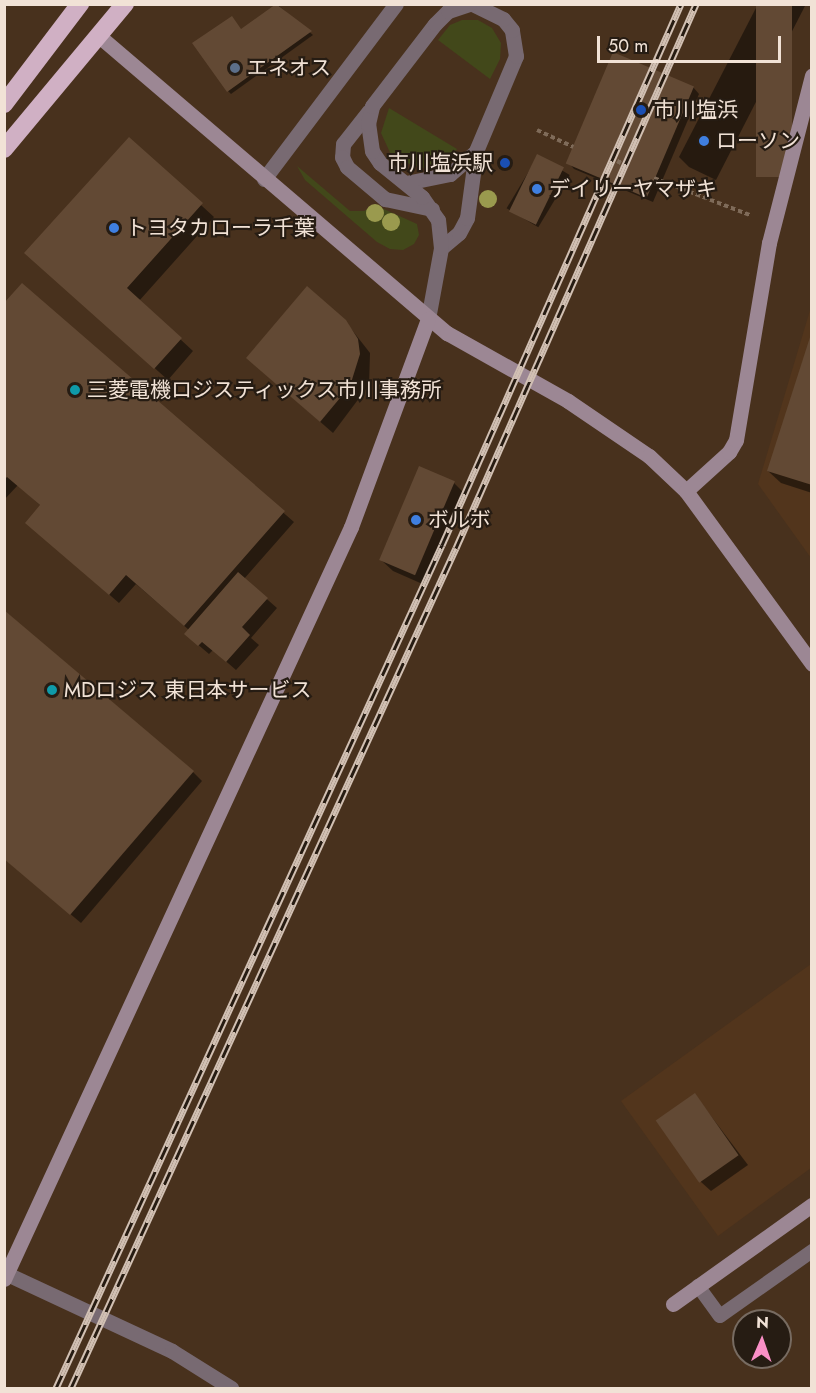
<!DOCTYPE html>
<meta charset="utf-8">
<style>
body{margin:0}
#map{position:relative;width:816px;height:1393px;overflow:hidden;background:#48311d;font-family:Jost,"Noto Sans JP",sans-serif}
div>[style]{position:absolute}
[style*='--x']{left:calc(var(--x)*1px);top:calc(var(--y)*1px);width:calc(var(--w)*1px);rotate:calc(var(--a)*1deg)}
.built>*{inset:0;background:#52351c}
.green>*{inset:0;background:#42481a}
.shadow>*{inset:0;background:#0007;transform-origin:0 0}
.building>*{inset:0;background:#624934;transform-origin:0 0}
.path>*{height:4px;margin-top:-2px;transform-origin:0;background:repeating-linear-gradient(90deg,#7f6b59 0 4.5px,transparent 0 7.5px)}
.lane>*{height:14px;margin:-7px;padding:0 7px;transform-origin:7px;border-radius:7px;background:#786a72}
.street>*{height:15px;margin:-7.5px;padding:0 7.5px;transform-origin:7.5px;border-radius:7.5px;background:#786a72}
.secondary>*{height:15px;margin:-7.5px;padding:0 7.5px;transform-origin:7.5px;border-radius:7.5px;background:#9c8794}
.highway>*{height:18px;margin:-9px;padding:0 9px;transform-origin:9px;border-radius:9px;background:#d0b0c4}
.rail>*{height:7px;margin-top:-3.5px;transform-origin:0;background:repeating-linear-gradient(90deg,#261c13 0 14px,#d1c0b3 0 28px);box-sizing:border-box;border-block:2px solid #d1c0b3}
.trees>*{width:18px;height:18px;margin:-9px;border-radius:50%;background:#9a9a4e}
.dots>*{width:16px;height:16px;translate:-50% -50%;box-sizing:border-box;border:3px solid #261c13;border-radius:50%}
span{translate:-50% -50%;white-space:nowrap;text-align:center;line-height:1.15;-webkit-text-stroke:4.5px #261c13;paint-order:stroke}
.poi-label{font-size:21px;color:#f1e2d6}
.left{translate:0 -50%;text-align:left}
.right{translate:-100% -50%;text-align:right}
.frame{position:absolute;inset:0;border:6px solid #f1e2d6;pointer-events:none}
.north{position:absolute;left:732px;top:1309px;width:60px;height:60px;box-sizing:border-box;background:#261c13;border:2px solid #776b61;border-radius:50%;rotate:2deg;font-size:16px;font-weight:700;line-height:24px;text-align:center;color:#f1e2d6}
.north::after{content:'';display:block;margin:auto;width:21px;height:27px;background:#fa8fc6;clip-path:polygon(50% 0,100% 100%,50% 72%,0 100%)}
.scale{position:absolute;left:597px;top:36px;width:184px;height:27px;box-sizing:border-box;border:3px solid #f1e2d6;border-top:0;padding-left:8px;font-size:18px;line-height:21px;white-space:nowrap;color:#f1e2d6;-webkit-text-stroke:4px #261c13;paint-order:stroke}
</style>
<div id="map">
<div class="built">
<div style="clip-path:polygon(811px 307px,811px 558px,758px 484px)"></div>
<div style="clip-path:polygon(811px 964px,811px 1168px,718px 1236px,621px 1101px)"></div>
</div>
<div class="green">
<div style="clip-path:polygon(462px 20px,478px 20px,492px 28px,501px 43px,500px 59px,490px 79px,438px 40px,450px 25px)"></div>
<div style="clip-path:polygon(389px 108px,457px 149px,449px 159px,424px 168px,393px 159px,381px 133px)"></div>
<div style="clip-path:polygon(297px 166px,350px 211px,364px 211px,375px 205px,417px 224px,419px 235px,414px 244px,403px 250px,390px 249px,377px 242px,305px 180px)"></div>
</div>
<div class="shadow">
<div style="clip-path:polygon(758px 4px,806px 4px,716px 180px,689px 167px,679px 157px)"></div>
<div style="clip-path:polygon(278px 5px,313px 35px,231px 94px,228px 91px,242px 31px)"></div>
<div style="clip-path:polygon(693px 87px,699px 94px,653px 202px,574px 169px,568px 162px)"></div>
<div style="clip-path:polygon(129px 139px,214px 217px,139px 301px,193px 351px,168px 380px,39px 265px)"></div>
<div style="left:538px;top:156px;width:37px;height:61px;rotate:31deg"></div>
<div style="clip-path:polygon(22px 285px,294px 522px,244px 579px,277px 608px,251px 638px,259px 645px,236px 670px,213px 650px,209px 654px,196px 643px,189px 630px,136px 584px,119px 603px,37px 532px,41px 506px,18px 485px,4px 500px,4px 305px)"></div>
<div style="clip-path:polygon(345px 321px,370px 353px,369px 385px,333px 433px,261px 370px)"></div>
<div style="clip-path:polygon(812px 334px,812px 493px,781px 483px,768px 471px)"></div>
<div style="clip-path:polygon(454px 483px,466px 495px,427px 586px,393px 571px,380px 559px)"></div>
<div style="clip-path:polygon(193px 772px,202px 781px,81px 923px,4px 858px)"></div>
<div style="clip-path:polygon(695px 1095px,748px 1165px,711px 1191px,701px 1182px)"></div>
</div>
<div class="building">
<div style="clip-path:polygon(276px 4px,312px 31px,227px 92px,192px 43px,232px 16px,241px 29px)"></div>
<div style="left:756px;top:4px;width:36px;height:173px"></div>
<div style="left:613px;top:52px;width:88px;height:121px;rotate:23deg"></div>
<div style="clip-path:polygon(129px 137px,203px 203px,127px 288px,182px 338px,154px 369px,24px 253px)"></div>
<div style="left:537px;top:154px;width:30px;height:64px;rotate:26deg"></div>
<div style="clip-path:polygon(22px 283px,285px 511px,184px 626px,126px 575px,109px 595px,25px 523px,40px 505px,7px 477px,4px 480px,4px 303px)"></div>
<div style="clip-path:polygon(307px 286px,346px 320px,358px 339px,360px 354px,350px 386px,320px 422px,246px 358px)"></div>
<div style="clip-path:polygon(812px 331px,812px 485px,767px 471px)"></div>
<div style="left:419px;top:466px;width:39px;height:102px;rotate:23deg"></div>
<div style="clip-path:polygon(238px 572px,268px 598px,242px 627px,250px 635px,226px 662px,202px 642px,198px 646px,184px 634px)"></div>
<div style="clip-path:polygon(4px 610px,194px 771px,70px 915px,4px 859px)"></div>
<div style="left:695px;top:1093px;width:76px;height:48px;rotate:55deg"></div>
</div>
<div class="path">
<div style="--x:537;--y:130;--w:40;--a:25"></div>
<div style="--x:618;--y:164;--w:7;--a:-63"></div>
<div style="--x:654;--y:178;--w:103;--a:21.1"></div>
</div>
<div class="lane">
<div style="--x:698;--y:1286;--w:37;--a:54"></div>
<div style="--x:720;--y:1316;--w:113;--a:-35.2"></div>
</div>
<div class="street">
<div style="--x:369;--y:111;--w:42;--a:128.2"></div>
<div style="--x:343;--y:144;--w:13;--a:94"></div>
<div style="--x:342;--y:157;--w:11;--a:63"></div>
<div style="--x:347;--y:167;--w:50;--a:40.1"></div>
<div style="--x:385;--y:199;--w:48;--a:12"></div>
<div style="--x:264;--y:179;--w:219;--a:-53"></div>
<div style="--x:406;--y:183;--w:45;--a:-11.6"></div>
<div style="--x:450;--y:174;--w:35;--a:-41"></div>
<div style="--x:441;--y:248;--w:23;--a:-40"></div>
<div style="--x:459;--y:233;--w:17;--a:-62"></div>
<div style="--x:467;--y:218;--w:68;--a:-82.3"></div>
<div style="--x:476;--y:151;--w:103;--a:-67.2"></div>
<div style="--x:516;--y:56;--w:26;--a:-99"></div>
<div style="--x:512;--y:30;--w:14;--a:-129"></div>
<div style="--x:503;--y:19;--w:34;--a:-154"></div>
<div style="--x:428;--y:319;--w:72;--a:-79.6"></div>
<div style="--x:441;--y:248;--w:28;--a:-96"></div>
<div style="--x:438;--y:220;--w:28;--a:-125"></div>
<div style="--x:422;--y:197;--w:54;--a:-141"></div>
<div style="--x:380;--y:163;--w:14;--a:-124"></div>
<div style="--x:372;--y:151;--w:27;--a:-98"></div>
<div style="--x:368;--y:124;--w:18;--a:-77"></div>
<div style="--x:372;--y:106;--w:103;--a:-52.5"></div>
<div style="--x:435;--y:24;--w:18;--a:-45"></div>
<div style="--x:448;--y:11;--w:22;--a:-18"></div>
<div style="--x:7;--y:1274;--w:182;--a:25"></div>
<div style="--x:172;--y:1351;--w:70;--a:32.1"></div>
</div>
<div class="secondary">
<div style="--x:99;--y:36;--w:458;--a:40.5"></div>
<div style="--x:447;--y:333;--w:139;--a:29.3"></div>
<div style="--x:568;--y:401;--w:98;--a:34.2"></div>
<div style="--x:649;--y:456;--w:51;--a:43.4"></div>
<div style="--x:686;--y:491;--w:214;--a:53.9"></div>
<div style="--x:686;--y:491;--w:58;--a:-42.2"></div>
<div style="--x:729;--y:452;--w:14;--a:-60"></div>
<div style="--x:736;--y:440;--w:200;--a:-80.5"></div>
<div style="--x:769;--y:243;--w:173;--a:-75.6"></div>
<div style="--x:4;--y:1279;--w:828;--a:-65.23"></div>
<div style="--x:351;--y:527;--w:222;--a:-69.7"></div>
<div style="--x:673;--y:1304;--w:171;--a:-35.5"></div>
</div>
<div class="highway">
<div style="--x:4;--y:104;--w:126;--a:-52.8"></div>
<div style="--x:4;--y:149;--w:189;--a:-50.2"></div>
</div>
<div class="rail">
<div style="--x:56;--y:1388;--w:927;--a:-65.4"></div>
<div style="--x:442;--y:545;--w:591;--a:-66.17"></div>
<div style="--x:71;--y:1388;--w:924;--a:-65.38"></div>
<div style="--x:456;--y:548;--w:595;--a:-66.19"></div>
</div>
<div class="trees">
<div style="left:488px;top:199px"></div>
<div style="left:375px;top:213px"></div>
<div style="left:391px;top:222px"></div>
</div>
<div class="dots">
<div style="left:235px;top:68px;background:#5c6f8a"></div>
<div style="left:641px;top:110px;background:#1a4fb4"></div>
<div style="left:704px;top:141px;background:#3f7fe0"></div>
<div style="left:505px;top:163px;background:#1a4fb4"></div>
<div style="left:537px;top:189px;background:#3f7fe0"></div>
<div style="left:114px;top:228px;background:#3f7fe0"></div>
<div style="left:75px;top:390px;background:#0f9aa8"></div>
<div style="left:416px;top:520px;background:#3f7fe0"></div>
<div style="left:52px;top:690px;background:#0f9aa8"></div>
</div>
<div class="poi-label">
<span class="left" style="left:247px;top:68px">エネオス</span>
<span class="left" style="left:654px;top:110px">市川塩浜</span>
<span class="left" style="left:716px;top:141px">ローソン</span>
<span class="right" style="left:493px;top:163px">市川塩浜駅</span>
<span class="left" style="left:549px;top:189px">デイリーヤマザキ</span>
<span class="left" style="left:126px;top:228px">トヨタカローラ千葉</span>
<span class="left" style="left:87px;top:390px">三菱電機ロジスティックス市川事務所</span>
<span class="left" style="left:428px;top:520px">ボルボ</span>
<span class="left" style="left:64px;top:690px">MDロジス 東日本サービス</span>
</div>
<div class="frame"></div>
<div class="north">N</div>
<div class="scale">50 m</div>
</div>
